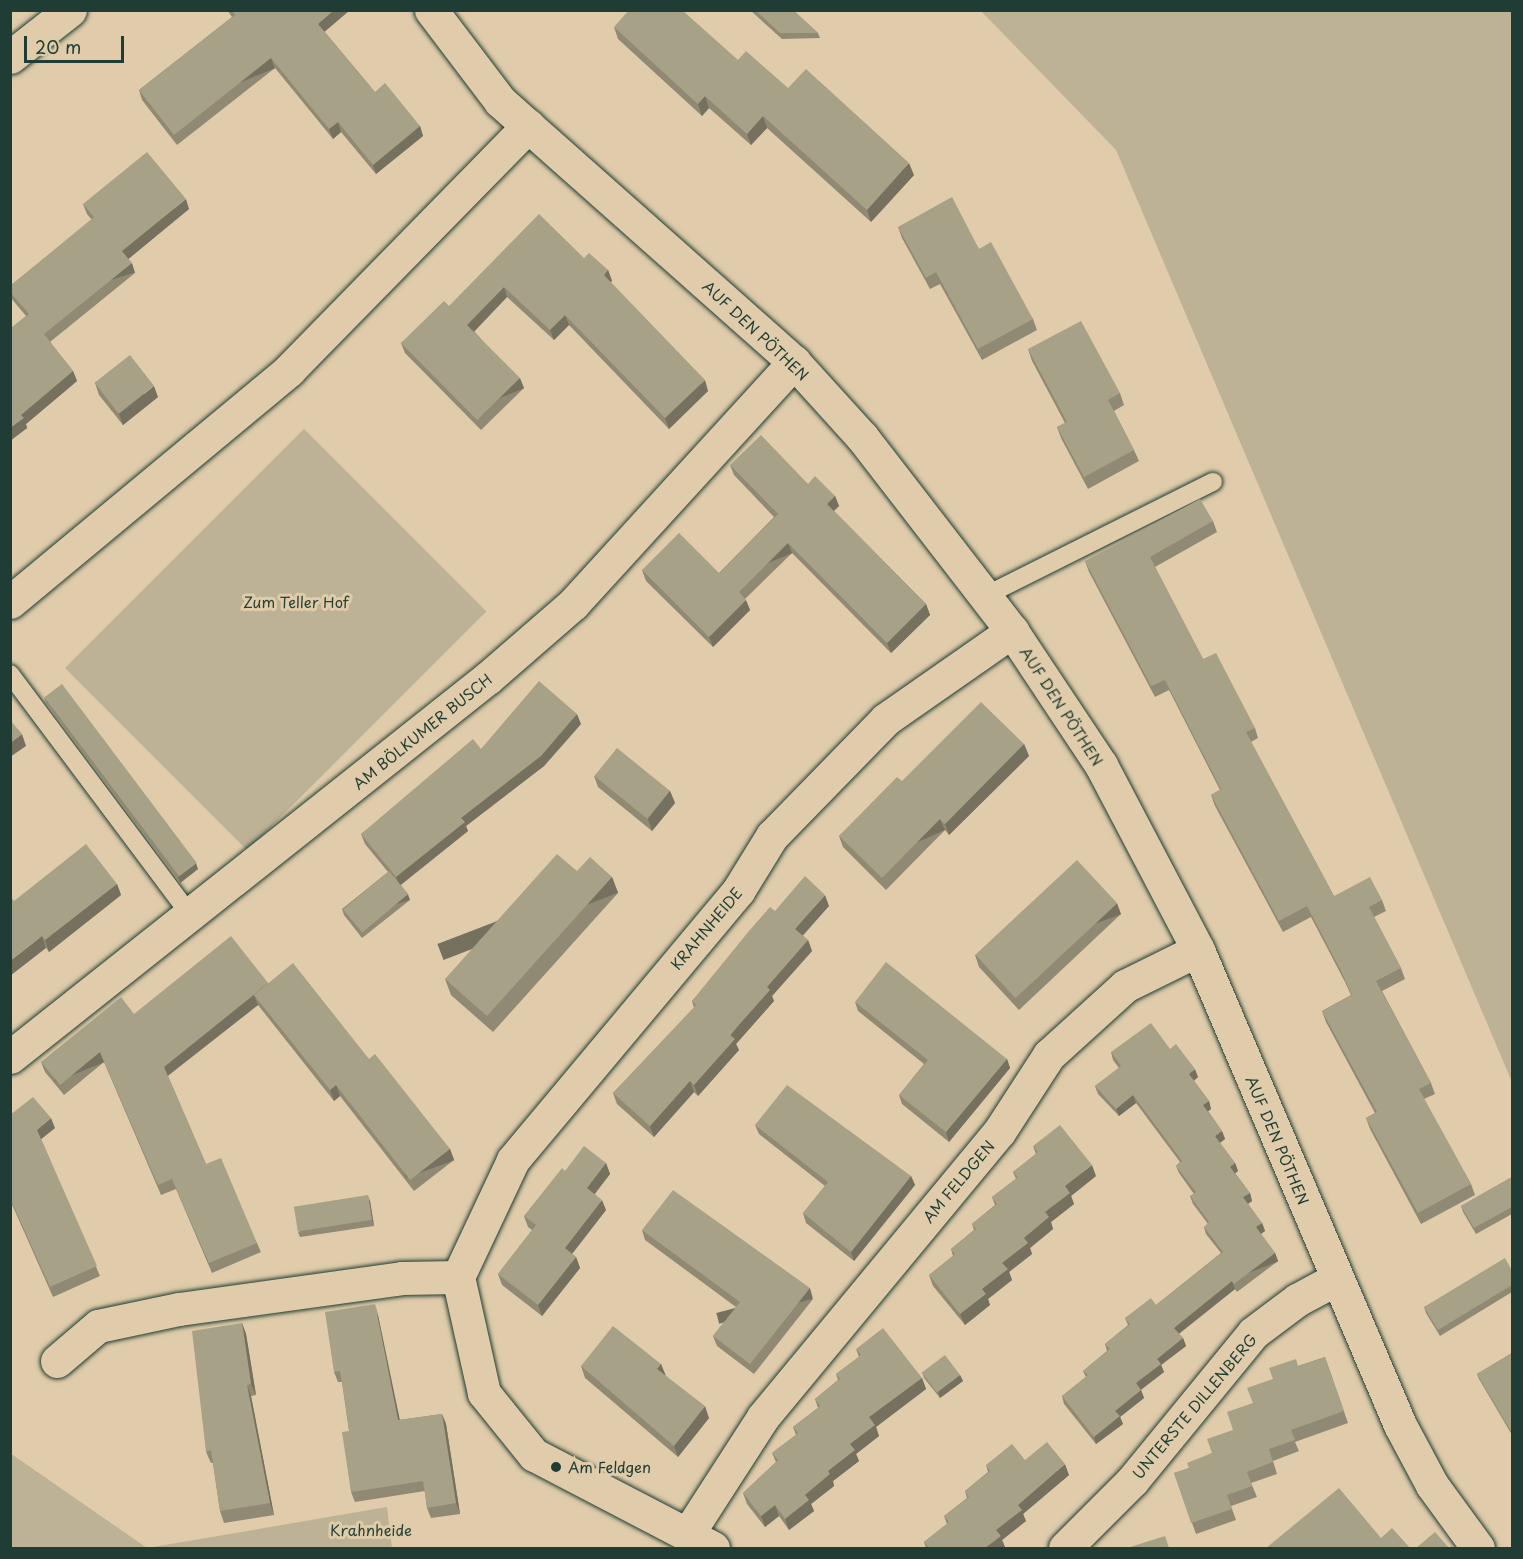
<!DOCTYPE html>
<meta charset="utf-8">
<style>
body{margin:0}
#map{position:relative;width:1523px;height:1559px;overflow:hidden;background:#e0ccaa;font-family:"Playpen Sans",sans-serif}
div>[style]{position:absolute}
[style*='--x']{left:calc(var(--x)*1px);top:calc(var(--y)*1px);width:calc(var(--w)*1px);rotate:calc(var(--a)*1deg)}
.green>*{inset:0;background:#bdb295;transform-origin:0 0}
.roads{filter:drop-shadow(0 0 2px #1f3d34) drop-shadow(0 0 2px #1f3d34)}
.service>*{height:18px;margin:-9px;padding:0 9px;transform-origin:9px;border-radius:9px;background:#e0ccaa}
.minor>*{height:33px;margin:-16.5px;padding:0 16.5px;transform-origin:16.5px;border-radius:16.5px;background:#e0ccaa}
.wall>*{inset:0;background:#908a74}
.shaded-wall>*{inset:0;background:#75715e;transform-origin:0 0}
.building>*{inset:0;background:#a7a187;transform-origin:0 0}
.dots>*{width:16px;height:16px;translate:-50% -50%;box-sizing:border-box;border:3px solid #e0ccaa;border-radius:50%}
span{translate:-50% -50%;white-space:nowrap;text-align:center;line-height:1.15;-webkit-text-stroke:6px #e0ccaa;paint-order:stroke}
.street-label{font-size:15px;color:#1f3d34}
.park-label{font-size:15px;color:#274339}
.poi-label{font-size:15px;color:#1f3d34}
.left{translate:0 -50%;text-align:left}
.frame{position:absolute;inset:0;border:12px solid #1f3d34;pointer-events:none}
.scale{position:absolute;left:24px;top:36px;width:100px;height:27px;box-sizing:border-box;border:3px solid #1f3d34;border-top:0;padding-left:8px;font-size:18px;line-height:21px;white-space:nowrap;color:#1f3d34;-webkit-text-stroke:4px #e0ccaa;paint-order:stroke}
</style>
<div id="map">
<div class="green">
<div style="clip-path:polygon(981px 11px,1512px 11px,1512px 1082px,1116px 150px)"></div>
<div style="left:304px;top:429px;width:258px;height:338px;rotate:45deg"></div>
<div style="clip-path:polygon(10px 1453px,147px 1548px,387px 1507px,392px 1548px,11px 1548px)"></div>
</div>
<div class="roads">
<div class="service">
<div style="--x:985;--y:596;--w:255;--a:-26.6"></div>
<div style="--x:10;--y:674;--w:301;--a:53.2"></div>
</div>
<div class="minor">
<div style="--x:431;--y:10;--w:114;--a:52.8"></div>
<div style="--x:500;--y:101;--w:393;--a:41.6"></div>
<div style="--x:794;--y:362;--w:101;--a:47.8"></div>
<div style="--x:862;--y:437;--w:245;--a:52.3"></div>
<div style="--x:1012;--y:631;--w:161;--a:56.4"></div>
<div style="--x:1101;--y:765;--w:209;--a:62.3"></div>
<div style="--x:1198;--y:950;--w:516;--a:66.96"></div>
<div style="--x:1400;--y:1425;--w:68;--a:61.9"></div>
<div style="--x:1432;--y:1485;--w:78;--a:53.9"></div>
<div style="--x:10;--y:57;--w:76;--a:-38.1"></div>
<div style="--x:10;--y:602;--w:363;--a:-39.7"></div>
<div style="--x:289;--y:370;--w:342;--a:-45.6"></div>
<div style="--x:10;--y:1057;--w:611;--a:-38.43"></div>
<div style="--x:489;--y:677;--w:111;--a:-41"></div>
<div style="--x:573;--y:604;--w:328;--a:-47.6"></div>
<div style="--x:57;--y:1361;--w:54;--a:-40.5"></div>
<div style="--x:98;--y:1326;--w:83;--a:-11.9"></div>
<div style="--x:179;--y:1309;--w:225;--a:-7.9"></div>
<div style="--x:402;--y:1278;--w:56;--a:-1"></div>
<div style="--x:687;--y:1535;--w:140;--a:-57.2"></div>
<div style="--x:763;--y:1417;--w:370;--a:-50.4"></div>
<div style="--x:999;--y:1132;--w:92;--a:-57"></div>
<div style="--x:1049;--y:1055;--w:103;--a:-42.2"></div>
<div style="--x:1125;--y:986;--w:81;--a:-26.3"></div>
<div style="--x:713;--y:1548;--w:202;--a:-152.5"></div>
<div style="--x:534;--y:1455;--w:80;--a:-128.9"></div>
<div style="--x:484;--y:1393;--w:119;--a:-102.6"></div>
<div style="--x:458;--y:1277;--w:129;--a:-64.8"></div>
<div style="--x:513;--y:1160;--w:351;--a:-50.1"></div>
<div style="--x:738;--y:891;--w:65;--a:-58.3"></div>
<div style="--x:772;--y:836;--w:163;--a:-45.7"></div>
<div style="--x:886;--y:719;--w:154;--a:-34.9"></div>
<div style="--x:1065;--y:1548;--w:95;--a:-45"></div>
<div style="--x:1132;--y:1481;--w:191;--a:-50.7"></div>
<div style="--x:1253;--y:1333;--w:55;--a:-36.9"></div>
<div style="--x:1297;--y:1300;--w:44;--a:-28.3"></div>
</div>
</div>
<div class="wall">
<div style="clip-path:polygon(227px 10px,349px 10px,324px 31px,375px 92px,420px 126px,423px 136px,376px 174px,341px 132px,333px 139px,275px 68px,177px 145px,142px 100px,139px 90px,232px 17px)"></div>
<div style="clip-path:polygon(750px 10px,793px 10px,818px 33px,820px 38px,782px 39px)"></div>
<div style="clip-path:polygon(614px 27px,738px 60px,788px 88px,914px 175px,871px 222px,767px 128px,751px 145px,709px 108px,702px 116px,618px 39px)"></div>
<div style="clip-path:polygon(83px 204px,189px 209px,128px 259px,135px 273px,50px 342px,73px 371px,77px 381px,26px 424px,27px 428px,10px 441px,10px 329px,26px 316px,11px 298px,10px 286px,92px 220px,87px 214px)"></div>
<div style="clip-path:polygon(898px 227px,979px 249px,1033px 319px,1037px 330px,982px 360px,940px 284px,930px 289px,902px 238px)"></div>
<div style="clip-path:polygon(584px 258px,608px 270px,612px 281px,610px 282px,708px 391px,669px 429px,569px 325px,554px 340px,507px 297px,474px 331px,524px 388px,481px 430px,405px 353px,401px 343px,449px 306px)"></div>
<div style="clip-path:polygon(1028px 349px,1120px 393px,1124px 405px,1114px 411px,1134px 450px,1139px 461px,1088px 489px,1061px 438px,1057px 427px,1065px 423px,1032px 361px)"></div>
<div style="clip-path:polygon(95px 383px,158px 397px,123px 425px,99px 395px)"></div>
<div style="clip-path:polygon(730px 465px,808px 484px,835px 496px,839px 506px,834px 511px,926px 604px,930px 615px,891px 653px,792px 553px,745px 599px,750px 610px,713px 647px,646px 581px,642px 570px,719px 573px,774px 517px,734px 475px)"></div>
<div style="clip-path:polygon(1213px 521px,1217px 532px,1155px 567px,1203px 659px,1255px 728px,1258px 738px,1251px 742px,1334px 896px,1382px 900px,1386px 911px,1374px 917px,1401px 968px,1405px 979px,1382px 991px,1431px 1083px,1435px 1094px,1424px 1099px,1471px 1184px,1475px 1195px,1421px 1224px,1370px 1129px,1366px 1118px,1375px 1113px,1326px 1022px,1322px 1011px,1351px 995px,1345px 982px,1311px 917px,1283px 932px,1215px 806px,1211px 795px,1220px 790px,1169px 690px,1155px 697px,1089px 572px,1085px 561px)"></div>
<div style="clip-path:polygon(44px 697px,198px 869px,180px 883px,46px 703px)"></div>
<div style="clip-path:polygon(581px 724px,544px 766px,466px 826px,468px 831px,401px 885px,410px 900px,362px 938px,344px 915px,342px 909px,388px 872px,365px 844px,361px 834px,481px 749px)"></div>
<div style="clip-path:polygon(1024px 744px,1029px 756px,949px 835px,945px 830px,886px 890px,843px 847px,839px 836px,902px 781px)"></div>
<div style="clip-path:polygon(594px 776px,670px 791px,675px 803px,652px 831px,598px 787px)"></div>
<div style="clip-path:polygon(577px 871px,612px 877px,618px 893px,493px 1032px,451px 995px,445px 979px)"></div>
<div style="clip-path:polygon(117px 884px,121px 895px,49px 952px,14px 901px)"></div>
<div style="clip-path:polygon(829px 906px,802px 935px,808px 940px,812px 951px,772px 996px,774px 1001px,736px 1044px,739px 1050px,698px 1096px,694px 1092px,654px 1137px,617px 1104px,613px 1093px,694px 1008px,692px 1001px,775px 911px)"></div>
<div style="clip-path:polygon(1121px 914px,1019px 1010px,979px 967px,975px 955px)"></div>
<div style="clip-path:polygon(268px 983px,369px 1059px,450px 1149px,454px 1160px,414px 1191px,340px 1096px,334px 1101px,258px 1005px,168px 1076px,206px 1164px,257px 1243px,261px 1252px,212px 1273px,176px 1189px,161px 1195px,104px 1062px,64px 1095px,45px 1072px,41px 1062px,134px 1014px)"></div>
<div style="clip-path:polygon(855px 1002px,1007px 1059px,1010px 1068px,949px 1142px,902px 1104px,899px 1095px,924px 1064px,858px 1011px)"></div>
<div style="clip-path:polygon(1170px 1049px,1198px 1077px,1194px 1081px,1209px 1101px,1211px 1109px,1208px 1111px,1222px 1131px,1225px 1139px,1220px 1143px,1235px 1163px,1238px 1171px,1235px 1173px,1250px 1193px,1252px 1201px,1248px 1204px,1262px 1223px,1265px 1231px,1261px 1234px,1275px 1253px,1278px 1261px,1237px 1292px,1235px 1289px,1179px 1334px,1183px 1338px,1186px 1346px,1161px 1365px,1164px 1372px,1141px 1390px,1144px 1398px,1120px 1417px,1123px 1424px,1096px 1444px,1064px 1404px,1062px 1396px,1086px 1377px,1083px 1371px,1107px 1351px,1105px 1344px,1128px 1325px,1125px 1318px,1156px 1305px,1221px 1253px,1206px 1234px,1204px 1227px,1208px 1224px,1193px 1204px,1190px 1196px,1194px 1194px,1179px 1173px,1176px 1166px,1180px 1162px,1136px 1103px,1119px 1116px,1098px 1094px,1095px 1086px,1119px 1068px,1113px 1060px,1111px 1052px)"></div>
<div style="clip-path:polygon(10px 1115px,55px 1128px,41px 1139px,100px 1276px,53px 1297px,10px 1200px)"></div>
<div style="clip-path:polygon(755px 1125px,911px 1176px,915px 1185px,854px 1261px,806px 1223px,803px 1213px,825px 1186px,759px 1134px)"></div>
<div style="clip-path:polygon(1033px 1146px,1096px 1176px,1071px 1196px,1074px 1204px,1051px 1222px,1053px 1229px,1030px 1248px,1032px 1254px,1009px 1272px,1012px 1280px,988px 1299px,990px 1305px,965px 1325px,933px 1286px,929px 1275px,953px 1256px,951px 1249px,974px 1230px,972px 1224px,995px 1205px,992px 1197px,1016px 1179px,1013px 1172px,1036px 1154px)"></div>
<div style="clip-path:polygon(606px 1163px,610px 1174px,595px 1194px,606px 1210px,572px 1254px,576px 1257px,580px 1268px,542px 1316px,502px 1285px,498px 1274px,532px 1230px,528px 1227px,524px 1216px,565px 1171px)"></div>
<div style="clip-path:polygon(1512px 1177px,1512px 1214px,1476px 1234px,1463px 1212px,1461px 1206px)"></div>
<div style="clip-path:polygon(370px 1201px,374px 1226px,300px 1237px,298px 1232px)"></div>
<div style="clip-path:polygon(642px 1230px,813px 1299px,754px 1374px,717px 1346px,713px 1336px,736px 1307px,645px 1240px)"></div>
<div style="clip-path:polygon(1512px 1271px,1512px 1292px,1440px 1336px,1426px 1313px,1424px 1307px)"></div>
<div style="clip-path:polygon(378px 1315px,399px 1420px,442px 1414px,446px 1424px,460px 1514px,431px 1518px,427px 1508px,425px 1491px,355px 1502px,351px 1492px,349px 1431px,342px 1382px,338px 1382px,334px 1372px)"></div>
<div style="clip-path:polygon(242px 1323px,246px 1334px,256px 1395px,251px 1396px,274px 1515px,224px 1523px,220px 1511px,213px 1463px,211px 1463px,206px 1452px)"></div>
<div style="clip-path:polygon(856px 1349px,922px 1378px,926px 1389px,876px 1427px,879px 1436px,856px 1454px,859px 1461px,833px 1481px,834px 1486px,811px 1504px,814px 1511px,789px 1530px,779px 1516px,765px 1527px,747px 1504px,743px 1493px,776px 1462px,772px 1453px,796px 1435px,793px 1427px,818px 1408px,815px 1399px,838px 1380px,836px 1374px,859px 1357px)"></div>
<div style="clip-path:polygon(1512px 1353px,1512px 1435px,1479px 1379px,1477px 1374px)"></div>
<div style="clip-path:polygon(1325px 1357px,1348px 1423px,1295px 1442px,1299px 1451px,1273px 1461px,1277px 1474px,1251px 1483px,1257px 1497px,1231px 1506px,1236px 1520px,1196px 1534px,1174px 1473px,1189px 1468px,1212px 1453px,1233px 1430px,1253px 1403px,1273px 1379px,1298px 1366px)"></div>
<div style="clip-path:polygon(661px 1364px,665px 1375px,709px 1418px,678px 1457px,585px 1378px,581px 1366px)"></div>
<div style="clip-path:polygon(922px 1372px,960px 1375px,963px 1381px,940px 1398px,924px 1378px)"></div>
<div style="clip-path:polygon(1025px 1460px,1069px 1475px,1023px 1514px,1026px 1521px,1002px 1540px,1005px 1547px,926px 1548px,924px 1542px,947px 1524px,944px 1516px,967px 1498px,965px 1491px,988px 1472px,986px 1465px)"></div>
</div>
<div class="shaded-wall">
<div style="clip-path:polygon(334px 10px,349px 11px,322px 34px,318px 24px)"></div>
<div style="left:271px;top:58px;width:11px;height:124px;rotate:68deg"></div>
<div style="clip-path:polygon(705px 96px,709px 108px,702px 116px,698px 104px)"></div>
<div style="clip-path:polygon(763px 116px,767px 128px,751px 145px,747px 134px)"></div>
<div style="clip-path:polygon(338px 122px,341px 132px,333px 139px,329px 129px)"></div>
<div style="clip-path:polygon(420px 126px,423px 136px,376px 174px,373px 165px)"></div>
<div style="clip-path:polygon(909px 163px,914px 175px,871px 222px,867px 210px)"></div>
<div style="clip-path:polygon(186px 199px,189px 209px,126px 261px,122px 251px)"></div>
<div style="left:132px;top:263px;width:10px;height:113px;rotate:73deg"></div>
<div style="clip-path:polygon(608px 270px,612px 281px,607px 285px,604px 275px)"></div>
<div style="clip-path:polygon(504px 287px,507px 297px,471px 335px,467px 325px)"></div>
<div style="clip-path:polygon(565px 315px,569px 325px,554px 340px,550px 330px)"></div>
<div style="clip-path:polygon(73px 371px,77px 381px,26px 424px,27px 428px,10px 441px,10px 428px,21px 415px)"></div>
<div style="left:520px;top:378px;width:11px;height:60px;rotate:68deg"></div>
<div style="clip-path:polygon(705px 380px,708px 391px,669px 429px,665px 418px)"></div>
<div style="clip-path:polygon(154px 386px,158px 397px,123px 425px,119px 414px)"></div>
<div style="clip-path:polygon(835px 496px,839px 506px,830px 514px,827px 504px)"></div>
<div style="left:788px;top:543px;width:11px;height:69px;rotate:68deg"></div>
<div style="clip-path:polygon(746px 600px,750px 610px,713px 647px,709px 637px)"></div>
<div style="clip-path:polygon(926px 604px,930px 615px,891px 653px,887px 643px)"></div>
<div style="clip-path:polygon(577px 714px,581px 724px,544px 766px,466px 826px,468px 831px,399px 886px,396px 877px)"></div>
<div style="clip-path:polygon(22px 734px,26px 746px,10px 757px,10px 743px)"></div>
<div style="clip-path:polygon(1024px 744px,1029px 756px,949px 835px,945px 824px)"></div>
<div style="clip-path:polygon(670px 791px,675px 803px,652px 831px,648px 819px)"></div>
<div style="left:940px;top:819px;width:12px;height:83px;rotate:66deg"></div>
<div style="clip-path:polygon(196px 863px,198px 869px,180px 883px,178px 877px)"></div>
<div style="left:612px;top:877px;width:17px;height:187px;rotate:69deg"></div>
<div style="clip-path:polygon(117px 884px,121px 895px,49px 952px,45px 940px)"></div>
<div style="left:408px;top:894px;width:6px;height:61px;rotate:72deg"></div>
<div style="clip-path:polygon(825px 895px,829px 906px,799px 940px,795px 929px)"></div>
<div style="left:1117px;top:903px;width:12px;height:139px;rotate:70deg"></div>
<div style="clip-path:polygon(42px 936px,46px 948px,10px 976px,10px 961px)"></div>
<div style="clip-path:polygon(808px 940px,812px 951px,772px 996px,774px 1001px,736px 1044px,739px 1050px,698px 1096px,694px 1085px,767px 987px)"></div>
<div style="clip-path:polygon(254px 995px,258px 1005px,167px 1076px,164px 1067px)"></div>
<div style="left:100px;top:1052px;width:11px;height:52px;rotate:68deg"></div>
<div style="clip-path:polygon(1007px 1059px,1010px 1068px,949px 1142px,946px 1132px)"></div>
<div style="clip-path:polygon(1195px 1069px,1198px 1077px,1192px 1082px,1189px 1074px)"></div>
<div style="clip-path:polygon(690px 1081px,694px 1092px,654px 1137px,650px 1126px)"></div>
<div style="clip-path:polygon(336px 1085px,340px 1096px,334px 1101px,330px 1090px)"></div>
<div style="clip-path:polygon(1133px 1095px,1136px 1103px,1119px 1116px,1116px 1109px)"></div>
<div style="clip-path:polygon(1209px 1101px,1211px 1109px,1206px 1113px,1203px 1105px)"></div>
<div style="clip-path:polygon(51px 1118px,55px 1128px,40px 1140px,37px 1130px)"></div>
<div style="clip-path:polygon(1222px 1131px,1225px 1139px,1218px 1144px,1215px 1136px)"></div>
<div style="left:450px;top:1149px;width:12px;height:51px;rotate:70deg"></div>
<div style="clip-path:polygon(606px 1163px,610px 1174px,591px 1198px,587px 1188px)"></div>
<div style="clip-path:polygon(1235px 1163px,1238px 1171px,1233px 1175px,1230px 1167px)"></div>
<div style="clip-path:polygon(1092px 1165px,1096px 1176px,1071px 1196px,1074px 1204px,1051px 1222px,1053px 1229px,1030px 1248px,1032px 1254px,1009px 1272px,1012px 1280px,988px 1299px,990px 1305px,965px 1325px,960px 1314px,982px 1289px,1065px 1186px)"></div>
<div style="clip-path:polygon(911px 1176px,915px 1185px,854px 1261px,851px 1252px)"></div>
<div style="clip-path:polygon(1250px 1193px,1252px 1201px,1246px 1205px,1243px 1197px)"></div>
<div style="clip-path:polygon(368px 1195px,370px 1201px,374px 1226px,372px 1220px)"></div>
<div style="clip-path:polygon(602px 1200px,606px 1210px,568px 1259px,565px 1248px)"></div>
<div style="clip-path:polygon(1262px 1223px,1265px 1231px,1259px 1235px,1256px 1227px)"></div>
<div style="left:1275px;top:1253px;width:9px;height:51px;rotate:69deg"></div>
<div style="clip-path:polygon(576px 1257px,580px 1268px,542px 1316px,538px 1305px)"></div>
<div style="clip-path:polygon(1232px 1281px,1235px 1289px,1177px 1335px,1174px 1328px)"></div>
<div style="left:810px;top:1288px;width:11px;height:97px;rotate:75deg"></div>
<div style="clip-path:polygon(375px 1304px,378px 1315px,402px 1430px,398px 1420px)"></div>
<div style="clip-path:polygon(242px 1323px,246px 1334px,256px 1395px,251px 1384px)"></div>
<div style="clip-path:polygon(1183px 1338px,1186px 1346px,1161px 1365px,1164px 1372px,1139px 1391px,1136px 1383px,1157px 1359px)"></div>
<div style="clip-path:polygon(661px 1364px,666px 1376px,657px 1369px)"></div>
<div style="clip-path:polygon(960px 1375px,963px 1381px,940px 1398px,938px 1392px)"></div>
<div style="clip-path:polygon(922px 1378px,926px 1389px,876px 1427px,879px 1436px,856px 1454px,859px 1461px,833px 1481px,834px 1486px,811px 1504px,814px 1511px,789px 1530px,785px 1519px,805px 1495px,828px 1471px,850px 1444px,869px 1417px)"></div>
<div style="clip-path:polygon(247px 1385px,251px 1396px,274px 1515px,270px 1503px)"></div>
<div style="clip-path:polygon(1141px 1390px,1144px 1398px,1120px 1417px,1123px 1424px,1096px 1444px,1094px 1437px,1115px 1411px)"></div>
<div style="clip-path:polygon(705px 1406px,709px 1418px,678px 1457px,674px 1446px)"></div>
<div style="clip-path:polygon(442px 1414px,446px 1424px,460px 1514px,456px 1503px)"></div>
<div style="clip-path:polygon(1065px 1464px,1069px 1475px,1023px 1514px,1026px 1521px,1002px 1540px,1005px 1547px,1003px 1548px,985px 1548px,996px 1530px,1018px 1505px)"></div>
<div style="clip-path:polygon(775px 1505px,779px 1516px,765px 1527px,761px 1516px)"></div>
</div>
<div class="building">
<div style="clip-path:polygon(232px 10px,334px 10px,318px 24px,375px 92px,385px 83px,420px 126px,373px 165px,338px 122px,329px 129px,271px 58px,174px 135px,139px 90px,235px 15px)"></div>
<div style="clip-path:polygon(629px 10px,682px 10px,738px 60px,746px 51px,788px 88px,806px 69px,909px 163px,867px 210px,763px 116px,747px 134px,705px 96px,698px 104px,614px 27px)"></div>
<div style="clip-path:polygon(755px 10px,793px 10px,818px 33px,780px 33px)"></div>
<div style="clip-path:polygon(147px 152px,186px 199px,122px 251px,132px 263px,44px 334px,73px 371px,21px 415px,24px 418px,10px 428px,10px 329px,29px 314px,10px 292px,10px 286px,94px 217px,83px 204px)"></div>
<div style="clip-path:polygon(952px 197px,979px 249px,991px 242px,1033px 319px,978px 349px,936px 272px,926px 278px,898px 227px)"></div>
<div style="clip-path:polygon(539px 214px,584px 258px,589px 253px,608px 270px,604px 275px,705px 380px,665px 418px,565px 315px,550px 330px,504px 287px,467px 325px,520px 378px,477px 420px,401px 343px,444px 301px,449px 306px)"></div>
<div style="clip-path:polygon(1081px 321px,1120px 393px,1108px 400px,1134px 450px,1084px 477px,1057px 427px,1067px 422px,1028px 349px)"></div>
<div style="left:130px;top:355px;width:39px;height:45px;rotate:52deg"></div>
<div style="clip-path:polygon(761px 435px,808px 484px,815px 476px,835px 496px,827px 504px,926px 604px,887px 643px,788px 543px,739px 592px,746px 600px,709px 637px,642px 570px,679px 533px,719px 573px,778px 514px,730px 465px)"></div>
<div style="clip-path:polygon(1200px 499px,1213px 521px,1150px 557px,1203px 659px,1216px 653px,1255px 728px,1246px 732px,1334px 896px,1370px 877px,1382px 900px,1369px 907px,1401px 968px,1376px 981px,1431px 1083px,1419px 1089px,1471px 1184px,1418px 1213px,1366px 1118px,1377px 1112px,1322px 1011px,1352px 995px,1341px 971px,1307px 906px,1279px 921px,1211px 795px,1221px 789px,1165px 680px,1151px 686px,1085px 561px)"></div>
<div style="clip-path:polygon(539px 681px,577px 714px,541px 756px,461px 818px,465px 822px,396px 877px,361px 834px,473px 739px,481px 749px)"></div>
<div style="left:62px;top:684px;width:224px;height:22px;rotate:53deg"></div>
<div style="clip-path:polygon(981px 702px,1024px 744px,945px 824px,940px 819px,882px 878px,839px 836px,897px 777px,902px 781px)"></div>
<div style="clip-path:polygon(10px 720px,22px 734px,10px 743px)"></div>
<div style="left:617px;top:748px;width:68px;height:36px;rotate:39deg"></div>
<div style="clip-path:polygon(86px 844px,117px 884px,45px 940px,42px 936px,10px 961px,10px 896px,14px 901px)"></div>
<div style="clip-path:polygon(557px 854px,577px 871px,590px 857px,612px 877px,487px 1016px,445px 979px)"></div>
<div style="left:1077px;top:860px;width:59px;height:139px;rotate:47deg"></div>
<div style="left:389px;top:871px;width:30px;height:60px;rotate:50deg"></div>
<div style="clip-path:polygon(805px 876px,825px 895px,795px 929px,808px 940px,767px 987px,770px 990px,730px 1035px,735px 1039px,694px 1085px,690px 1081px,650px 1126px,613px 1093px,696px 1005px,692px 1001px,749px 931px,770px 907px,775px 911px)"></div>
<div style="clip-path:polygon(231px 936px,268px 983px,164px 1067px,206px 1164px,221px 1158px,257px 1243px,209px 1263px,172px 1179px,158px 1185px,100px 1052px,60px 1085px,41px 1062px,121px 997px,134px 1014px)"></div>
<div style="clip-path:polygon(886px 962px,1007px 1059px,946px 1132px,899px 1095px,928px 1060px,855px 1002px)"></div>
<div style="clip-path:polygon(293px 963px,369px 1059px,375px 1054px,450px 1149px,410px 1180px,336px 1085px,330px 1090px,254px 995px)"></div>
<div style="clip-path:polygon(1151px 1023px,1170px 1049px,1176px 1044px,1195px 1069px,1189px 1074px,1209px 1101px,1203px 1105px,1222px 1131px,1215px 1136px,1235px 1163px,1230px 1167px,1250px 1193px,1243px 1197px,1262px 1223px,1256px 1227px,1275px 1253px,1234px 1284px,1232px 1281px,1174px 1328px,1183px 1338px,1157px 1359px,1161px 1364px,1136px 1383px,1141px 1390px,1115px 1411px,1120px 1416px,1094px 1437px,1062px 1396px,1088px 1375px,1083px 1371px,1110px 1349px,1105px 1344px,1130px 1324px,1125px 1318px,1151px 1298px,1156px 1305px,1223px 1252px,1204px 1227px,1209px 1222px,1190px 1196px,1196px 1192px,1176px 1166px,1182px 1161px,1133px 1095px,1116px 1109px,1095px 1086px,1121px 1066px,1111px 1052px)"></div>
<div style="clip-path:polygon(787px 1085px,911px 1176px,851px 1252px,803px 1213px,828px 1182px,755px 1125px)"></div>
<div style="clip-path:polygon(33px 1097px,51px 1118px,37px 1130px,97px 1266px,50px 1287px,10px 1198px,10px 1115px)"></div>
<div style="clip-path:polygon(1060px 1125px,1092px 1165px,1065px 1186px,1070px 1193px,1045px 1212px,1049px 1217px,1024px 1238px,1028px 1243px,1002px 1263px,1008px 1269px,982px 1289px,986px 1294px,960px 1314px,929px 1275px,955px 1254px,951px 1249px,976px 1229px,972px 1224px,997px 1204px,992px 1197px,1018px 1177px,1013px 1172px,1038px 1152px,1033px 1146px)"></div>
<div style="clip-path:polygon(584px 1146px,606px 1163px,587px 1188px,602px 1200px,565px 1248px,576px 1257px,538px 1305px,498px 1274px,536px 1225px,524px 1216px,562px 1168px,565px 1171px)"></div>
<div style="clip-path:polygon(1512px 1177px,1512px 1207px,1474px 1228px,1461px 1206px)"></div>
<div style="clip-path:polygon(673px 1190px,810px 1288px,750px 1364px,713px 1336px,740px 1302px,642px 1230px)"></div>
<div style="left:368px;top:1195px;width:25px;height:75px;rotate:81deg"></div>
<div style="clip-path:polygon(1505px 1258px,1512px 1271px,1512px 1285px,1438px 1330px,1424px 1307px)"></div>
<div style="clip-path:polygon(375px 1304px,398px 1420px,442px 1414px,456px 1503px,427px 1508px,423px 1481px,351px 1492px,342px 1432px,349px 1431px,345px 1401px,340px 1371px,334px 1372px,325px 1312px)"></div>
<div style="clip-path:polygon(242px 1323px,251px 1384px,247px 1385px,270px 1503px,220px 1511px,211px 1450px,206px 1452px,192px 1331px)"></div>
<div style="clip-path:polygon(613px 1326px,661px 1364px,657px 1369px,705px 1406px,674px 1446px,581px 1366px)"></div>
<div style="clip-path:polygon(883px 1328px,922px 1378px,869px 1417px,875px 1425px,850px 1444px,855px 1450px,828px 1471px,830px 1474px,805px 1495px,809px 1500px,785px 1519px,775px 1505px,761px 1516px,743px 1493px,778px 1460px,772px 1453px,798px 1433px,793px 1427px,820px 1406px,815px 1399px,840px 1379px,836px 1374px,861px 1355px,856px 1349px)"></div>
<div style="clip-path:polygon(1512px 1353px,1512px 1433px,1477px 1374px)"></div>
<div style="left:945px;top:1355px;width:25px;height:29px;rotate:53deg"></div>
<div style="clip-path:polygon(1325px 1357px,1344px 1411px,1291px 1430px,1295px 1440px,1269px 1449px,1273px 1462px,1247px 1472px,1252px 1486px,1227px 1495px,1232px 1509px,1191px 1523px,1174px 1473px,1189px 1468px,1187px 1463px,1212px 1453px,1207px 1439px,1233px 1430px,1227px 1412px,1253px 1403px,1247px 1388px,1273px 1379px,1269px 1368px,1296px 1359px,1298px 1366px)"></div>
<div style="clip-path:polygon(1047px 1442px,1065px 1464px,1018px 1505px,1022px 1510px,996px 1530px,1001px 1536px,985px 1548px,926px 1548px,928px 1547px,924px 1542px,949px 1522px,944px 1516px,969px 1497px,965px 1491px,990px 1471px,986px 1465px,1012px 1444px,1025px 1460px)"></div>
<div style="clip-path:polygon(1339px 1488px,1381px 1538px,1392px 1528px,1410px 1548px,1266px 1548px)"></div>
<div style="clip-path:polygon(1435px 1532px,1449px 1548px,1416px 1548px)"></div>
<div style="clip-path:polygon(1165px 1536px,1169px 1548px,1127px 1548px)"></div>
</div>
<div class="dots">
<div style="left:556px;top:1467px;background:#1f3d34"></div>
</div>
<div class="street-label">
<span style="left:756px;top:330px;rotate:43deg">AUF DEN PÖTHEN</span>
<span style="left:1062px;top:706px;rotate:57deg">AUF DEN PÖTHEN</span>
<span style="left:422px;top:731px;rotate:-39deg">AM BÖLKUMER BUSCH</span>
<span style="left:706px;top:928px;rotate:-50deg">KRAHNHEIDE</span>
<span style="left:1278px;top:1140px;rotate:67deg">AUF DEN PÖTHEN</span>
<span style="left:958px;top:1181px;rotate:-50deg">AM FELDGEN</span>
<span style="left:1194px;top:1406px;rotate:-50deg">UNTERSTE DILLENBERG</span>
</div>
<div class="park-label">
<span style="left:296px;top:602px">Zum Teller Hof</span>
<span style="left:371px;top:1530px">Krahnheide</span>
</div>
<div class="poi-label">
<span class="left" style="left:568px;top:1467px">Am Feldgen</span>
</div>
<div class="frame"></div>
<div class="scale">20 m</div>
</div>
